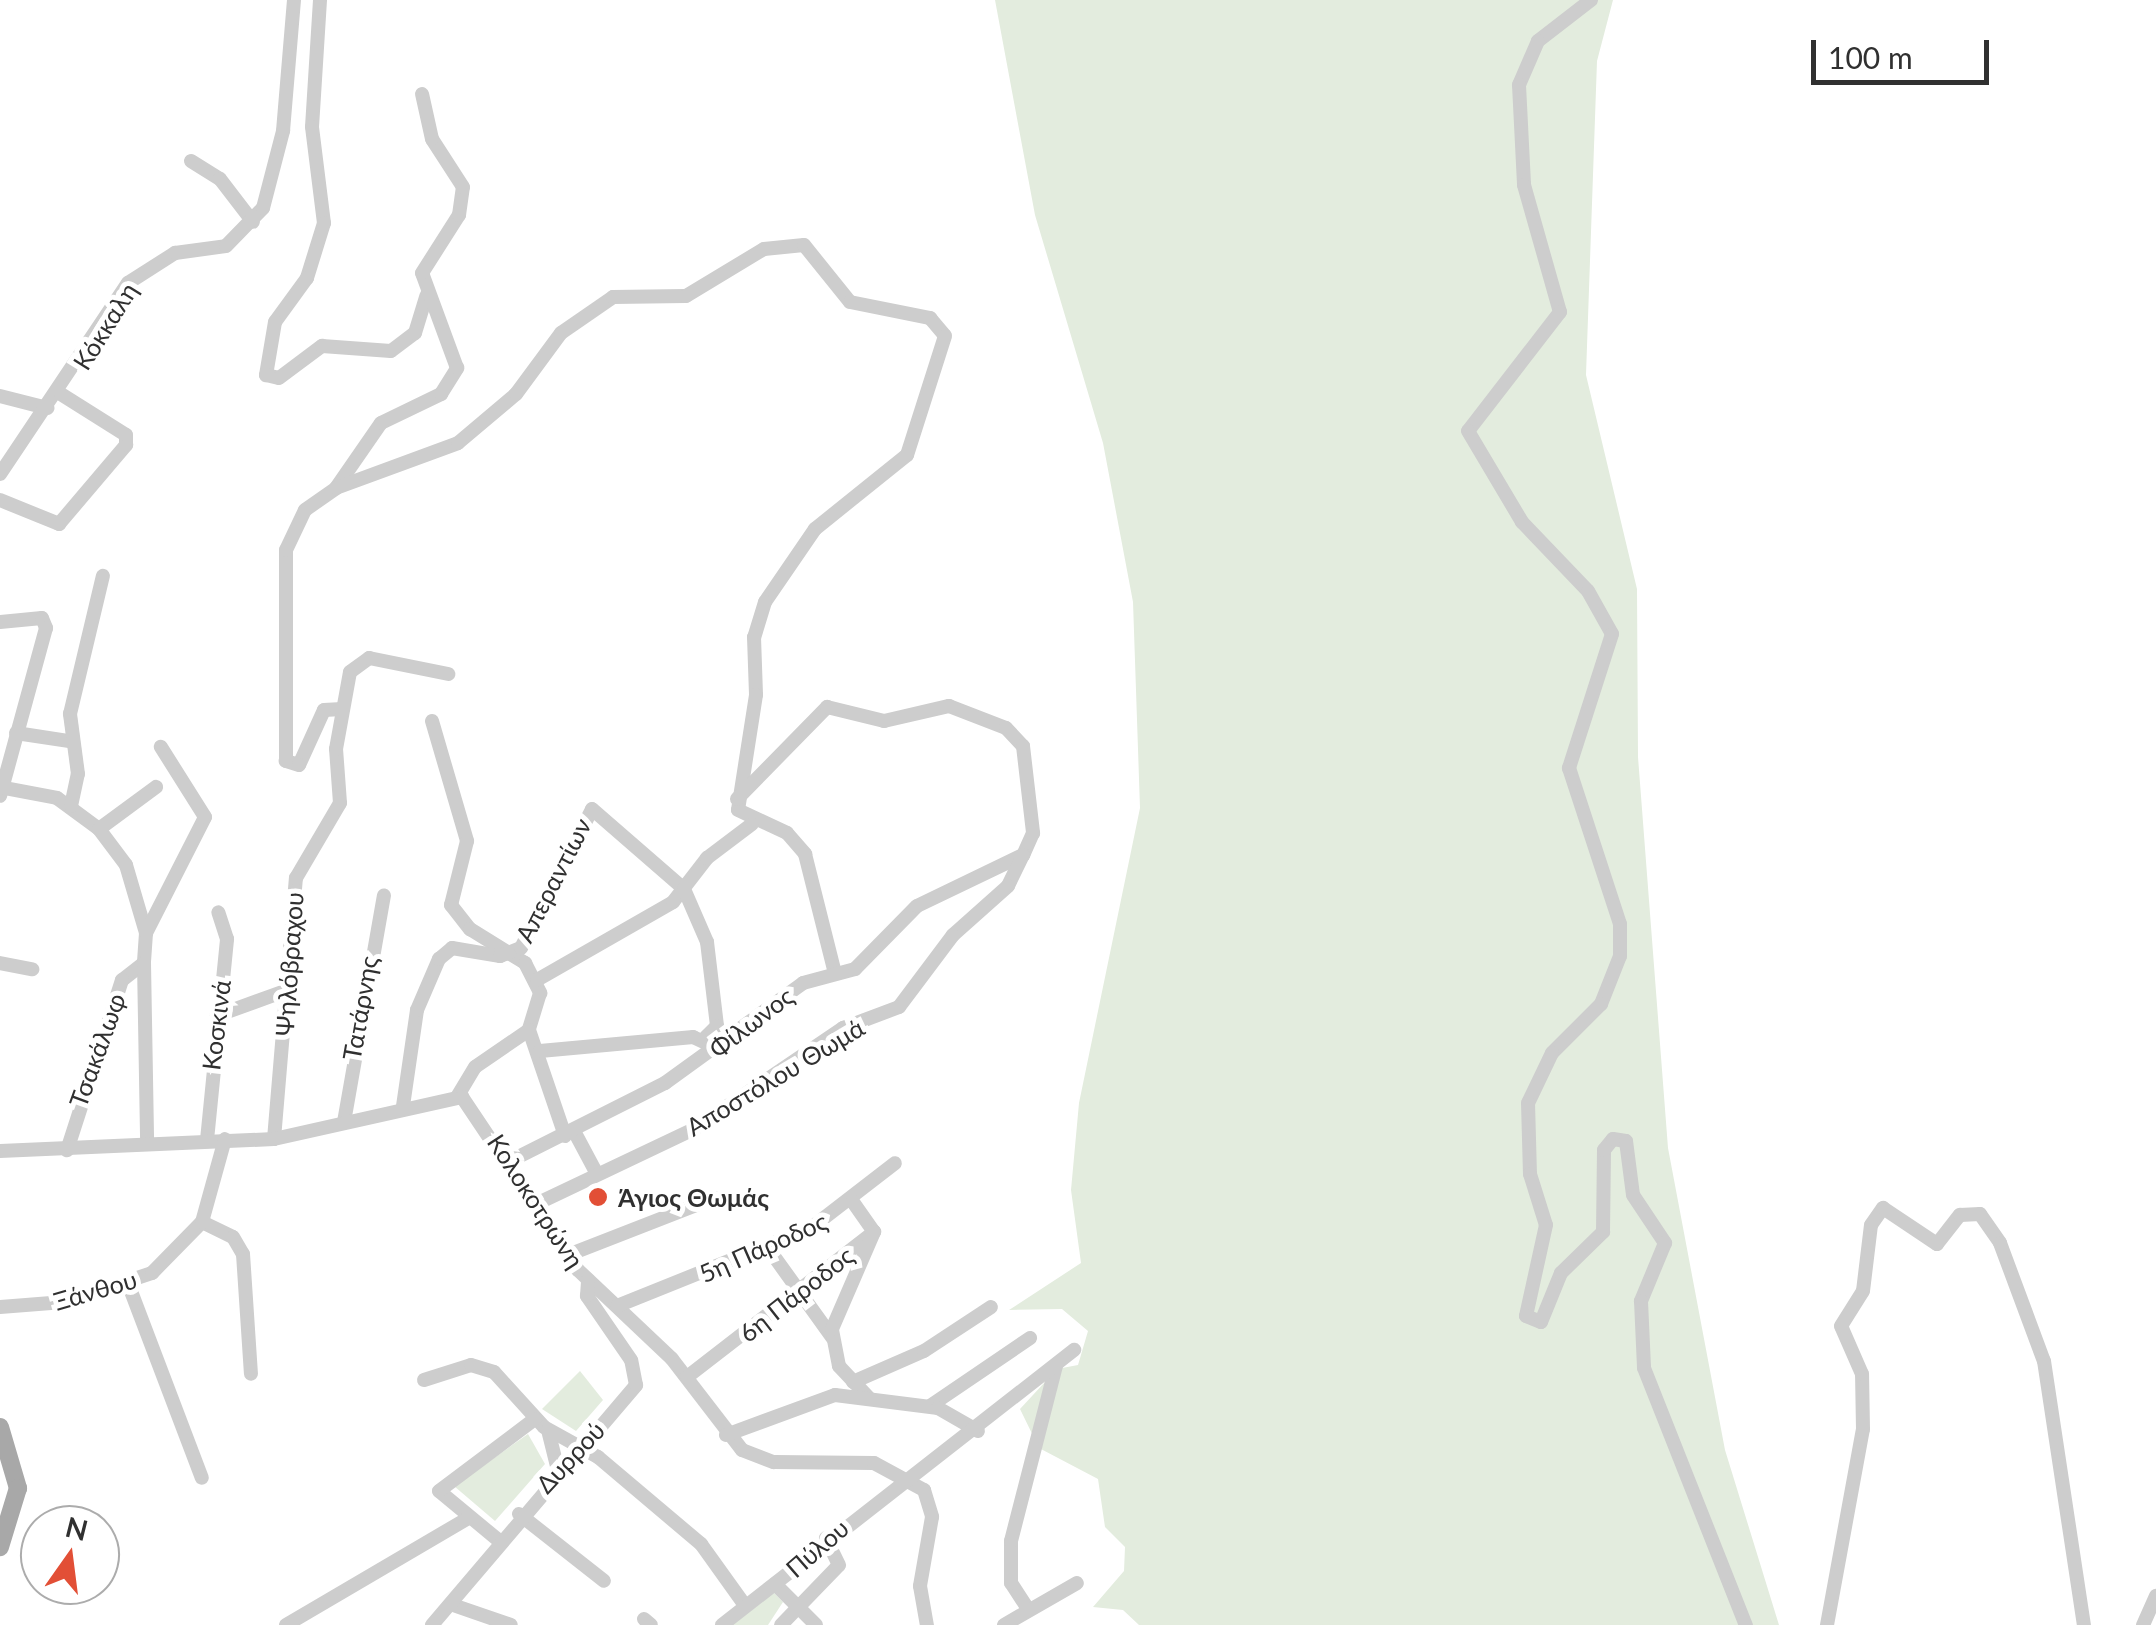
<!DOCTYPE html>
<meta charset="utf-8">
<style>
body{margin:0}
#map{position:relative;width:2156px;height:1625px;overflow:hidden;background:#fff;font-family:Lato,sans-serif}
div>[style]{position:absolute}
[style*='--x']{left:calc(var(--x)*1px);top:calc(var(--y)*1px);width:calc(var(--w)*1px);rotate:calc(var(--a)*1deg)}
.green>*{inset:0;background:#e3ecde}
.minor>*{height:14px;margin:-7px;padding:0 7px;transform-origin:7px;border-radius:7px;background:#cdcdcd}
.major>*{height:18px;margin:-9px;padding:0 9px;transform-origin:9px;border-radius:9px;background:#a8a8a8}
.dots>*{width:28px;height:28px;translate:-50% -50%;box-sizing:border-box;border:5px solid #fff;border-radius:50%}
span{translate:-50% -50%;white-space:nowrap;text-align:center;line-height:1.15;-webkit-text-stroke:10px #fff;paint-order:stroke}
.street-label{font-size:25px;color:#303030}
.poi-label{font-size:25px;color:#303030;font-weight:700}
.left{translate:0 -50%;text-align:left}
.north{position:absolute;left:20px;top:1505px;width:100px;height:100px;box-sizing:border-box;background:#fff;border:2px solid #acacac;border-radius:50%;rotate:14deg;font-size:28px;font-weight:700;line-height:40px;text-align:center;color:#303030}
.north::after{content:'';display:block;margin:auto;width:35px;height:45px;background:#e24f36;clip-path:polygon(50% 0,100% 100%,50% 72%,0 100%)}
.scale{position:absolute;left:1811px;top:40px;width:178px;height:45px;box-sizing:border-box;border:5px solid #303030;border-top:0;padding-left:12px;font-size:30px;line-height:35px;white-space:nowrap;color:#303030;-webkit-text-stroke:8px #fff;paint-order:stroke}
</style>
<div id="map">
<div class="green">
<div style="clip-path:polygon(995px 0,1613px 0,1597px 61px,1586px 375px,1637px 589px,1638px 757px,1668px 1148px,1725px 1450px,1779px 1625px,1139px 1625px,1123px 1610px,1093px 1607px,1124px 1571px,1125px 1547px,1105px 1527px,1098px 1479px,1039px 1448px,1020px 1409px,1057px 1369px,1078px 1365px,1088px 1331px,1062px 1309px,1009px 1310px,1081px 1263px,1071px 1190px,1079px 1103px,1140px 808px,1133px 602px,1103px 443px,1035px 215px)"></div>
<div style="clip-path:polygon(580px 1371px,603px 1400px,576px 1431px,542px 1409px)"></div>
<div style="clip-path:polygon(528px 1434px,545px 1464px,495px 1521px,454px 1486px)"></div>
<div style="clip-path:polygon(773px 1592px,783px 1602px,768px 1625px,732px 1625px)"></div>
</div>
<div class="minor">
<div style="--x:320;--y:0;--w:127;--a:93.6"></div>
<div style="--x:312;--y:127;--w:97;--a:82.9"></div>
<div style="--x:324;--y:223;--w:58;--a:107.2"></div>
<div style="--x:307;--y:278;--w:54;--a:126"></div>
<div style="--x:275;--y:322;--w:54;--a:99.6"></div>
<div style="--x:266;--y:375;--w:13;--a:13"></div>
<div style="--x:279;--y:378;--w:54;--a:-36.7"></div>
<div style="--x:322;--y:346;--w:69;--a:4.1"></div>
<div style="--x:391;--y:351;--w:30;--a:-37"></div>
<div style="--x:415;--y:333;--w:39;--a:-73"></div>
<div style="--x:1591;--y:0;--w:67;--a:142.3"></div>
<div style="--x:1538;--y:41;--w:48;--a:113.4"></div>
<div style="--x:1519;--y:85;--w:100;--a:87.1"></div>
<div style="--x:1524;--y:185;--w:132;--a:74.2"></div>
<div style="--x:1560;--y:312;--w:150;--a:127.7"></div>
<div style="--x:1468;--y:431;--w:106;--a:59.3"></div>
<div style="--x:1522;--y:522;--w:95;--a:46.3"></div>
<div style="--x:1588;--y:591;--w:49;--a:60.8"></div>
<div style="--x:1612;--y:634;--w:141;--a:107.8"></div>
<div style="--x:1569;--y:768;--w:164;--a:71.9"></div>
<div style="--x:1620;--y:924;--w:32;--a:90"></div>
<div style="--x:1620;--y:956;--w:52;--a:111.6"></div>
<div style="--x:1601;--y:1004;--w:69;--a:135"></div>
<div style="--x:1552;--y:1053;--w:55;--a:115.6"></div>
<div style="--x:1528;--y:1103;--w:71;--a:88.4"></div>
<div style="--x:1530;--y:1174;--w:53;--a:72.6"></div>
<div style="--x:1546;--y:1225;--w:93;--a:102.4"></div>
<div style="--x:1526;--y:1316;--w:16;--a:22"></div>
<div style="--x:1541;--y:1322;--w:53;--a:-67.8"></div>
<div style="--x:1561;--y:1273;--w:59;--a:-44.3"></div>
<div style="--x:1603;--y:1232;--w:82;--a:-89.3"></div>
<div style="--x:1604;--y:1150;--w:14;--a:-51"></div>
<div style="--x:1613;--y:1139;--w:13;--a:9"></div>
<div style="--x:1626;--y:1141;--w:54;--a:82.6"></div>
<div style="--x:1633;--y:1195;--w:58;--a:56.3"></div>
<div style="--x:1665;--y:1243;--w:63;--a:112.5"></div>
<div style="--x:1641;--y:1301;--w:67;--a:87.4"></div>
<div style="--x:1644;--y:1368;--w:277;--a:68.4"></div>
<div style="--x:191;--y:161;--w:34;--a:32"></div>
<div style="--x:220;--y:179;--w:54;--a:52.5"></div>
<div style="--x:0;--y:396;--w:49;--a:14.3"></div>
<div style="--x:0;--y:474;--w:230;--a:-56.2"></div>
<div style="--x:128;--y:283;--w:56;--a:-32.6"></div>
<div style="--x:175;--y:253;--w:51;--a:-7.8"></div>
<div style="--x:226;--y:246;--w:53;--a:-45.8"></div>
<div style="--x:263;--y:208;--w:80;--a:-75.4"></div>
<div style="--x:283;--y:131;--w:131;--a:-85.2"></div>
<div style="--x:336;--y:488;--w:79;--a:-55.3"></div>
<div style="--x:381;--y:423;--w:67;--a:-25.8"></div>
<div style="--x:441;--y:394;--w:31;--a:-58"></div>
<div style="--x:457;--y:368;--w:101;--a:-110.2"></div>
<div style="--x:422;--y:273;--w:69;--a:-57.5"></div>
<div style="--x:459;--y:215;--w:28;--a:-82"></div>
<div style="--x:463;--y:187;--w:57;--a:-122.9"></div>
<div style="--x:432;--y:139;--w:46;--a:-102.5"></div>
<div style="--x:0;--y:500;--w:64;--a:22.1"></div>
<div style="--x:59;--y:524;--w:104;--a:-49.7"></div>
<div style="--x:126;--y:445;--w:10;--a:-90"></div>
<div style="--x:126;--y:435;--w:77;--a:-147.8"></div>
<div style="--x:0;--y:622;--w:42;--a:-5.4"></div>
<div style="--x:42;--y:618;--w:11;--a:68"></div>
<div style="--x:46;--y:628;--w:174;--a:105.3"></div>
<div style="--x:342;--y:709;--w:18;--a:177"></div>
<div style="--x:324;--y:710;--w:60;--a:114.4"></div>
<div style="--x:299;--y:765;--w:14;--a:-163"></div>
<div style="--x:286;--y:761;--w:211;--a:-90"></div>
<div style="--x:286;--y:550;--w:44;--a:-64.6"></div>
<div style="--x:305;--y:510;--w:38;--a:-35"></div>
<div style="--x:336;--y:488;--w:130;--a:-20.2"></div>
<div style="--x:458;--y:443;--w:76;--a:-40.2"></div>
<div style="--x:516;--y:394;--w:76;--a:-53.6"></div>
<div style="--x:561;--y:333;--w:63;--a:-34.7"></div>
<div style="--x:613;--y:297;--w:73;--a:-0.8"></div>
<div style="--x:686;--y:296;--w:91;--a:-31.1"></div>
<div style="--x:764;--y:249;--w:40;--a:-5.7"></div>
<div style="--x:804;--y:245;--w:73;--a:51.1"></div>
<div style="--x:850;--y:302;--w:82;--a:11.3"></div>
<div style="--x:930;--y:318;--w:23;--a:50"></div>
<div style="--x:945;--y:336;--w:125;--a:107.7"></div>
<div style="--x:907;--y:455;--w:118;--a:141.2"></div>
<div style="--x:815;--y:529;--w:88;--a:124.4"></div>
<div style="--x:765;--y:602;--w:37;--a:107"></div>
<div style="--x:754;--y:637;--w:58;--a:88"></div>
<div style="--x:756;--y:695;--w:116;--a:98.9"></div>
<div style="--x:738;--y:810;--w:54;--a:25.1"></div>
<div style="--x:787;--y:833;--w:28;--a:49"></div>
<div style="--x:805;--y:854;--w:123;--a:75.9"></div>
<div style="--x:432;--y:721;--w:125;--a:73.7"></div>
<div style="--x:467;--y:841;--w:66;--a:104"></div>
<div style="--x:451;--y:905;--w:31;--a:52"></div>
<div style="--x:470;--y:929;--w:65;--a:31.7"></div>
<div style="--x:525;--y:963;--w:34;--a:63"></div>
<div style="--x:540;--y:993;--w:39;--a:107"></div>
<div style="--x:529;--y:1030;--w:65;--a:145.6"></div>
<div style="--x:475;--y:1067;--w:33;--a:121"></div>
<div style="--x:16;--y:733;--w:54;--a:8.6"></div>
<div style="--x:0;--y:787;--w:58;--a:10.9"></div>
<div style="--x:57;--y:798;--w:52;--a:36.4"></div>
<div style="--x:99;--y:829;--w:45;--a:53.1"></div>
<div style="--x:126;--y:865;--w:71;--a:73.6"></div>
<div style="--x:146;--y:933;--w:30;--a:94"></div>
<div style="--x:144;--y:963;--w:28;--a:142"></div>
<div style="--x:122;--y:980;--w:179;--a:107.9"></div>
<div style="--x:737;--y:799;--w:129;--a:-45.6"></div>
<div style="--x:827;--y:707;--w:59;--a:13.8"></div>
<div style="--x:884;--y:721;--w:67;--a:-13"></div>
<div style="--x:949;--y:706;--w:61;--a:21.1"></div>
<div style="--x:1006;--y:728;--w:25;--a:47"></div>
<div style="--x:1023;--y:746;--w:88;--a:83.4"></div>
<div style="--x:1033;--y:833;--w:24;--a:114"></div>
<div style="--x:71;--y:806;--w:33;--a:-78"></div>
<div style="--x:78;--y:774;--w:61;--a:-97.6"></div>
<div style="--x:70;--y:714;--w:142;--a:-76.6"></div>
<div style="--x:99;--y:829;--w:71;--a:-36.4"></div>
<div style="--x:146;--y:933;--w:130;--a:-63"></div>
<div style="--x:205;--y:817;--w:83;--a:-122.2"></div>
<div style="--x:0;--y:963;--w:33;--a:11"></div>
<div style="--x:144;--y:963;--w:180;--a:89"></div>
<div style="--x:537;--y:980;--w:157;--a:-29.8"></div>
<div style="--x:673;--y:902;--w:56;--a:-52.3"></div>
<div style="--x:707;--y:858;--w:56;--a:-37.1"></div>
<div style="--x:216;--y:1016;--w:77;--a:-19.9"></div>
<div style="--x:529;--y:1030;--w:112;--a:71.2"></div>
<div style="--x:540;--y:1051;--w:154;--a:-5.2"></div>
<div style="--x:693;--y:1037;--w:17;--a:25"></div>
<div style="--x:403;--y:1106;--w:97;--a:-81.7"></div>
<div style="--x:417;--y:1010;--w:56;--a:-66.7"></div>
<div style="--x:439;--y:959;--w:17;--a:-40"></div>
<div style="--x:452;--y:948;--w:49;--a:9.5"></div>
<div style="--x:500;--y:956;--w:22;--a:-21"></div>
<div style="--x:521;--y:948;--w:156;--a:-62.9"></div>
<div style="--x:592;--y:809;--w:122;--a:41"></div>
<div style="--x:684;--y:889;--w:58;--a:66.5"></div>
<div style="--x:707;--y:942;--w:85;--a:83.2"></div>
<div style="--x:717;--y:1026;--w:16;--a:135"></div>
<div style="--x:344;--y:1122;--w:230;--a:-80"></div>
<div style="--x:574;--y:1131;--w:49;--a:61.9"></div>
<div style="--x:274;--y:1139;--w:262;--a:-85.2"></div>
<div style="--x:296;--y:878;--w:87;--a:-59.6"></div>
<div style="--x:340;--y:803;--w:54;--a:-94.2"></div>
<div style="--x:336;--y:749;--w:78;--a:-79.7"></div>
<div style="--x:350;--y:672;--w:24;--a:-36"></div>
<div style="--x:369;--y:658;--w:81;--a:11.4"></div>
<div style="--x:207;--y:1140;--w:202;--a:-84.3"></div>
<div style="--x:227;--y:939;--w:28;--a:-108"></div>
<div style="--x:0;--y:1151;--w:274;--a:-2.5"></div>
<div style="--x:274;--y:1139;--w:193;--a:-12.6"></div>
<div style="--x:462;--y:1097;--w:208;--a:56.2"></div>
<div style="--x:578;--y:1270;--w:129;--a:43.4"></div>
<div style="--x:672;--y:1359;--w:115;--a:52.4"></div>
<div style="--x:742;--y:1450;--w:34;--a:21"></div>
<div style="--x:774;--y:1462;--w:100;--a:0.6"></div>
<div style="--x:874;--y:1463;--w:57;--a:28.4"></div>
<div style="--x:924;--y:1490;--w:28;--a:73"></div>
<div style="--x:932;--y:1517;--w:70;--a:99.9"></div>
<div style="--x:920;--y:1586;--w:40;--a:80"></div>
<div style="--x:510;--y:1161;--w:174;--a:-26.7"></div>
<div style="--x:665;--y:1083;--w:170;--a:-35.9"></div>
<div style="--x:803;--y:983;--w:54;--a:-15.1"></div>
<div style="--x:855;--y:969;--w:88;--a:-45.5"></div>
<div style="--x:917;--y:906;--w:118;--a:-25.7"></div>
<div style="--x:1023;--y:855;--w:34;--a:116"></div>
<div style="--x:1008;--y:886;--w:74;--a:138.3"></div>
<div style="--x:953;--y:935;--w:90;--a:126.9"></div>
<div style="--x:899;--y:1007;--w:60;--a:159.4"></div>
<div style="--x:843;--y:1028;--w:180;--a:145.9"></div>
<div style="--x:694;--y:1129;--w:175;--a:154.6"></div>
<div style="--x:202;--y:1222;--w:34;--a:26"></div>
<div style="--x:233;--y:1237;--w:20;--a:60"></div>
<div style="--x:243;--y:1254;--w:120;--a:86.2"></div>
<div style="--x:768;--y:1248;--w:110;--a:54.3"></div>
<div style="--x:568;--y:1255;--w:157;--a:-21.3"></div>
<div style="--x:129;--y:1286;--w:205;--a:69.2"></div>
<div style="--x:617;--y:1306;--w:209;--a:-21.9"></div>
<div style="--x:811;--y:1228;--w:106;--a:-37.7"></div>
<div style="--x:0;--y:1307;--w:64;--a:-4.5"></div>
<div style="--x:64;--y:1302;--w:93;--a:-18.2"></div>
<div style="--x:152;--y:1273;--w:71;--a:-45.6"></div>
<div style="--x:202;--y:1222;--w:86;--a:-74.5"></div>
<div style="--x:687;--y:1377;--w:237;--a:-37.8"></div>
<div style="--x:874;--y:1232;--w:37;--a:-125"></div>
<div style="--x:424;--y:1380;--w:49;--a:-17.7"></div>
<div style="--x:471;--y:1365;--w:24;--a:17"></div>
<div style="--x:494;--y:1372;--w:74;--a:47.7"></div>
<div style="--x:544;--y:1427;--w:62;--a:29.1"></div>
<div style="--x:598;--y:1457;--w:135;--a:40.2"></div>
<div style="--x:701;--y:1544;--w:74;--a:54.4"></div>
<div style="--x:853;--y:1382;--w:77;--a:-23.6"></div>
<div style="--x:924;--y:1351;--w:80;--a:-33.3"></div>
<div style="--x:869;--y:1398;--w:44;--a:-133.2"></div>
<div style="--x:839;--y:1366;--w:38;--a:-101"></div>
<div style="--x:832;--y:1329;--w:106;--a:-66.6"></div>
<div style="--x:930;--y:1406;--w:121;--a:-34.2"></div>
<div style="--x:548;--y:1430;--w:41;--a:76"></div>
<div style="--x:726;--y:1435;--w:116;--a:-20.2"></div>
<div style="--x:835;--y:1395;--w:104;--a:7.2"></div>
<div style="--x:938;--y:1408;--w:46;--a:29.9"></div>
<div style="--x:519;--y:1514;--w:108;--a:38.2"></div>
<div style="--x:497;--y:1539;--w:75;--a:-140.4"></div>
<div style="--x:439;--y:1491;--w:120;--a:-36.9"></div>
<div style="--x:775;--y:1584;--w:58;--a:45"></div>
<div style="--x:453;--y:1605;--w:61;--a:19"></div>
<div style="--x:1028;--y:1609;--w:31;--a:-123"></div>
<div style="--x:1011;--y:1583;--w:42;--a:-90"></div>
<div style="--x:1011;--y:1541;--w:181;--a:-75.6"></div>
<div style="--x:644;--y:1619;--w:9;--a:41"></div>
<div style="--x:286;--y:1625;--w:213;--a:-30.4"></div>
<div style="--x:432;--y:1625;--w:315;--a:-49.6"></div>
<div style="--x:636;--y:1385;--w:25;--a:-101"></div>
<div style="--x:631;--y:1360;--w:78;--a:-124.5"></div>
<div style="--x:587;--y:1296;--w:16;--a:-86"></div>
<div style="--x:722;--y:1625;--w:447;--a:-38"></div>
<div style="--x:781;--y:1625;--w:83;--a:-46"></div>
<div style="--x:839;--y:1565;--w:30;--a:-116"></div>
<div style="--x:1004;--y:1625;--w:84;--a:-29.9"></div>
<div style="--x:1827;--y:1625;--w:199;--a:-79.6"></div>
<div style="--x:1863;--y:1429;--w:55;--a:-91"></div>
<div style="--x:1862;--y:1374;--w:52;--a:-113.6"></div>
<div style="--x:1841;--y:1326;--w:41;--a:-57.8"></div>
<div style="--x:1863;--y:1291;--w:66;--a:-83.1"></div>
<div style="--x:1871;--y:1225;--w:21;--a:-55"></div>
<div style="--x:1883;--y:1208;--w:65;--a:33.7"></div>
<div style="--x:1937;--y:1244;--w:37;--a:-52"></div>
<div style="--x:1960;--y:1215;--w:20;--a:-3"></div>
<div style="--x:1980;--y:1214;--w:35;--a:55"></div>
<div style="--x:2000;--y:1243;--w:126;--a:69.6"></div>
<div style="--x:2044;--y:1361;--w:267;--a:81.4"></div>
<div style="--x:2143;--y:1625;--w:32;--a:-66"></div>
</div>
<div class="major">
<div style="--x:0;--y:1427;--w:64;--a:73.6"></div>
<div style="--x:18;--y:1488;--w:62;--a:107"></div>
</div>
<div class="dots">
<div style="left:598px;top:1197px;background:#e24f36"></div>
</div>
<div class="street-label">
<span style="left:105px;top:326px;rotate:-58deg">Κόκκαλη</span>
<span style="left:553px;top:880px;rotate:-63deg">Απεραντίων</span>
<span style="left:289px;top:964px;rotate:-86deg">Ψηλόβραχου</span>
<span style="left:360px;top:1008px;rotate:-80deg">Τατάρνης</span>
<span style="left:751px;top:1022px;rotate:-37deg">Φίλωνος</span>
<span style="left:216px;top:1025px;rotate:-83deg">Κοσκινά</span>
<span style="left:97px;top:1050px;rotate:-70deg">Τσακάλωφ</span>
<span style="left:775px;top:1077px;rotate:-31deg">Αποστόλου Θωμά</span>
<span style="left:536px;top:1201px;rotate:57deg">Κολοκοτρώνη</span>
<span style="left:763px;top:1247px;rotate:-24deg">5η Πάροδος</span>
<span style="left:95px;top:1290px;rotate:-16deg">Ξάνθου</span>
<span style="left:796px;top:1294px;rotate:-38deg">6η Πάροδος</span>
<span style="left:570px;top:1457px;rotate:-47deg">Δυρρού</span>
<span style="left:817px;top:1548px;rotate:-41deg">Πύλου</span>
</div>
<div class="poi-label">
<span class="left" style="left:618px;top:1197px">Άγιος Θωμάς</span>
</div>
<div class="north">N</div>
<div class="scale">100 m</div>
</div>
